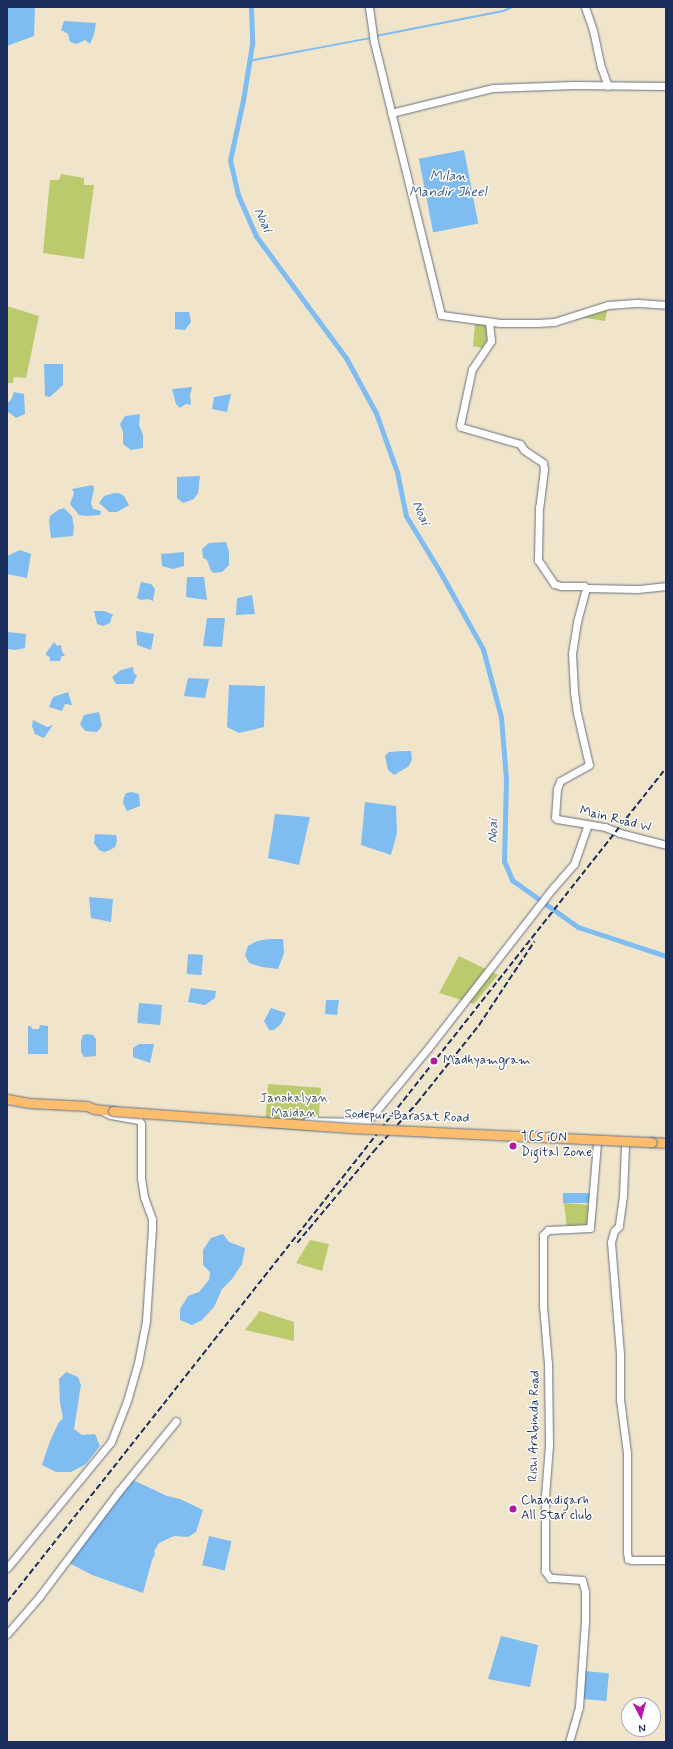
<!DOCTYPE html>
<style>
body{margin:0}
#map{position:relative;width:673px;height:1749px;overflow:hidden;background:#f0e5ca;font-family:Mynerve,sans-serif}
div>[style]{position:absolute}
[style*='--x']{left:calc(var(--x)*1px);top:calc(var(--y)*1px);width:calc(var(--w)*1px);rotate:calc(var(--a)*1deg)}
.green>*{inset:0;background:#baca6d;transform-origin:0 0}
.water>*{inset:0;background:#7ebcf1;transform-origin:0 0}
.stream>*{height:1.5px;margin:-0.75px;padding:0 0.75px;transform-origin:0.75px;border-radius:0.75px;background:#7ebcf1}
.canal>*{height:5px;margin:-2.5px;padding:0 2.5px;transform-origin:2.5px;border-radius:2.5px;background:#7ebcf1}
.roads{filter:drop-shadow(0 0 1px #666f84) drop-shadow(0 0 1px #666f84)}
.tertiary>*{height:7px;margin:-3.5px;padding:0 3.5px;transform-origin:3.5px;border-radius:3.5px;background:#fff}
.primary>*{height:9px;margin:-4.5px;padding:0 4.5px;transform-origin:4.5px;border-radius:4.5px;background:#fcbd6f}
.rail>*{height:1.5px;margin-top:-0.75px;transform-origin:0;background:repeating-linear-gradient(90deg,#1b2f5e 0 6px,transparent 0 9px)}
.bridges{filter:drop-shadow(0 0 1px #666f84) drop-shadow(0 0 1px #666f84)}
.primary-bridge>*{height:9px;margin:-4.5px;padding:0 4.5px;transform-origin:4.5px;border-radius:4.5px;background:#fcbd6f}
.dots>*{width:11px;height:11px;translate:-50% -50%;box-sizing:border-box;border:2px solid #fff;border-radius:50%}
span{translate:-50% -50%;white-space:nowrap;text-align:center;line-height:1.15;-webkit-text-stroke:3px #fff;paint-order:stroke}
.street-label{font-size:13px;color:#1b2f5e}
.poi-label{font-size:13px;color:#1b2f5e}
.left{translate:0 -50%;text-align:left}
.park-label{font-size:13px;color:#4b5e62}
.water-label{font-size:14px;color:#39598a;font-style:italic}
.frame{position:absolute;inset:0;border:8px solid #1b2f5e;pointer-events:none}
.north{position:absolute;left:621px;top:1697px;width:40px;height:40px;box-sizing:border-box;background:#fff;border:1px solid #a4acbf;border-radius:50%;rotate:174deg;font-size:11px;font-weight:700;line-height:16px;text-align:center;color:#1b2f5e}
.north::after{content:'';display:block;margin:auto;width:14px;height:18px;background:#b5179e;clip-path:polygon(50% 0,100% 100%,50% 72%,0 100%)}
</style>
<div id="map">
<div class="green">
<div style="clip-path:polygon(61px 174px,84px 178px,84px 185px,94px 185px,84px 259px,43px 253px,50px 180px,59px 180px)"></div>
<div style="clip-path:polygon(7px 306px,39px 316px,26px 378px,14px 377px,13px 383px,7px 383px)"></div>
<div style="clip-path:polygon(608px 306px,605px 321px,579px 317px)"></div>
<div style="clip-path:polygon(475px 323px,488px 325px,488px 336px,483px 348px,473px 346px)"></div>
<div style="clip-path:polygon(459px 956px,498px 975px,474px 1004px,439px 993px)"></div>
<div style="left:268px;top:1084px;width:53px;height:44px;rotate:4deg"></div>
<div style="clip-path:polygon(564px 1203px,590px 1205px,588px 1227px,567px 1228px)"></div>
<div style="clip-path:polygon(310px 1240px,329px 1244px,322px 1271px,296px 1263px)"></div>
<div style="clip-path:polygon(260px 1311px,294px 1322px,294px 1341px,245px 1330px)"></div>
</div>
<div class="water">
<div style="clip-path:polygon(7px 7px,35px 7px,34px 36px,7px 46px)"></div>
<div style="clip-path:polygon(64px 21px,96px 23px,94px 34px,90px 44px,85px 40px,77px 44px,70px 42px,68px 34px,61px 30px)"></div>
<div style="left:464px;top:150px;width:75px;height:46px;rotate:79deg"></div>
<div style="clip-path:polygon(175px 312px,189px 312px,191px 322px,185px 330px,175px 329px)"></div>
<div style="clip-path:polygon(44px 364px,63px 364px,63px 385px,50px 397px,45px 396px)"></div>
<div style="clip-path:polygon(192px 387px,190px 395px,191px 405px,186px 404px,180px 408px,176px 404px,172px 389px)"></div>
<div style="clip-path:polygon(14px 392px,24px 394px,25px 414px,16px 418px,7px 411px,7px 403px,11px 400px)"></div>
<div style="clip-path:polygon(231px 394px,227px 412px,212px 409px,214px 397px)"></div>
<div style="clip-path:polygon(140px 414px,139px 425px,143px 435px,143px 448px,131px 450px,123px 444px,123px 432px,120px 424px,125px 416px)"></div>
<div style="clip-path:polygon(200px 476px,198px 493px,194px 499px,183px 503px,177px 498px,177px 477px)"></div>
<div style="clip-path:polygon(93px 485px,94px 489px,91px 503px,93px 509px,101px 511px,100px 515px,87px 516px,79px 515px,70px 504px,74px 493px,72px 489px)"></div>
<div style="clip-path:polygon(114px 493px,119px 493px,124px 496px,129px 505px,117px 512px,109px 512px,105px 508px,99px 503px,104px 496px)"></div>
<div style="clip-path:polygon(64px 508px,72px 516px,74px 527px,73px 536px,51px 538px,49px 522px,50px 516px,58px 510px)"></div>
<div style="clip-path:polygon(226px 542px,229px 552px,229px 565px,222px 572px,214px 573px,211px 571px,207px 560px,203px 558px,202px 549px,209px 543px)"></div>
<div style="clip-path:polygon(20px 550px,31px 554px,27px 578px,7px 574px,7px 556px)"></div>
<div style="clip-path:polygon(184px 552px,184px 566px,173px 569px,162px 566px,161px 554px)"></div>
<div style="clip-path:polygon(187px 577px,204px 577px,207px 600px,186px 597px)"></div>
<div style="clip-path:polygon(141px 582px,151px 584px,155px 589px,153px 601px,148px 599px,141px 600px,137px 598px)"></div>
<div style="clip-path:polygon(252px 595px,255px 614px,236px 615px,237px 598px)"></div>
<div style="clip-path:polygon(94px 611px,104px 611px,114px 615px,112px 616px,110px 623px,103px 626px,97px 624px)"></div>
<div style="clip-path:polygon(207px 618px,225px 618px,222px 647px,203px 646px)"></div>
<div style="clip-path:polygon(136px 631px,154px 634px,151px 650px,137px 645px)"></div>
<div style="clip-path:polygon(7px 632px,26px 634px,25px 648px,15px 650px,7px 649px)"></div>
<div style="clip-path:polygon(54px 642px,57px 646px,61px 645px,62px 651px,65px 656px,62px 656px,60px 661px,50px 661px,50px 657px,46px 655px,46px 653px)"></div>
<div style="clip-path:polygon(133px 667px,134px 673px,137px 676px,133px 684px,116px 684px,112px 677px,121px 670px)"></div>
<div style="clip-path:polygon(188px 678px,209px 679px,205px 698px,184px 696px)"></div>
<div style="clip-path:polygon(229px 685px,265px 686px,264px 727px,239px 733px,227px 727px)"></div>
<div style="clip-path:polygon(68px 692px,72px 705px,65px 704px,62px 711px,49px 707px,53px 697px)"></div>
<div style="clip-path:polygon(99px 712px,102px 726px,97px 732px,85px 731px,80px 724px,84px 715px)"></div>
<div style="clip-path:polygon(33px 720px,47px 727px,53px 725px,44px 738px,35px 734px,32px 726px)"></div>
<div style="clip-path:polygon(403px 751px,411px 751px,412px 759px,409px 766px,394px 775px,388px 770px,385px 756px,389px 752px)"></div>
<div style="clip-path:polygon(132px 792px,139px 794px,140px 806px,127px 811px,123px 803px,124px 797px,126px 793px)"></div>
<div style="clip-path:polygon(365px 802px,396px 806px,397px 833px,391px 855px,361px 845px)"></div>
<div style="clip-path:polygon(275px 814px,310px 817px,299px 865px,268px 858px)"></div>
<div style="clip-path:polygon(95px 834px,116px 835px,117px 841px,115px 847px,110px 850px,104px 852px,99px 850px,94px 843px)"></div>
<div style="clip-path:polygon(89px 897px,113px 899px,111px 922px,91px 918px)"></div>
<div style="clip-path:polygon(269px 939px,283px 939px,284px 953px,278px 969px,262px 967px,249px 963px,245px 955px,248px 946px,257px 941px)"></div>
<div style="left:188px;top:954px;width:15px;height:20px;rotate:4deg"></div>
<div style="clip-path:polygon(191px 988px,216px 991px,215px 998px,205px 1005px,188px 1002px)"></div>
<div style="clip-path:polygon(326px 1000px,339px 1000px,337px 1015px,325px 1014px)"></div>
<div style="left:139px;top:1003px;width:23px;height:20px;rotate:5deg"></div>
<div style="clip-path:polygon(271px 1008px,286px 1013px,281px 1024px,274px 1030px,269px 1030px,264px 1021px)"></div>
<div style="clip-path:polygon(40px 1025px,48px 1026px,48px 1054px,28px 1054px,28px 1026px,31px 1026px,32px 1029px,39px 1029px)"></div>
<div style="clip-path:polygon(87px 1034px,93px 1035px,96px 1039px,96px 1056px,84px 1057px,81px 1052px,81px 1041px,83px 1035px)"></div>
<div style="clip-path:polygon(139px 1044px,154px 1044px,150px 1063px,133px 1057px,133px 1048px)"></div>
<div style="left:563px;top:1193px;width:27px;height:10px"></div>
<div style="clip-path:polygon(223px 1234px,229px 1242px,245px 1248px,242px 1264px,232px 1279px,222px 1289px,214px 1307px,202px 1320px,192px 1325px,180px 1320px,180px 1309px,188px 1296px,199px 1292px,209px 1280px,210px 1272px,203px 1265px,203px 1250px,211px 1238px)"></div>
<div style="clip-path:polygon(66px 1372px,78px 1377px,81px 1385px,74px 1429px,82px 1435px,95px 1434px,100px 1446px,86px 1464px,71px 1472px,56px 1472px,42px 1465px,50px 1441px,59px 1422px,63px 1418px,60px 1403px,59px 1379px)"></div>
<div style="clip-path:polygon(133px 1480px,167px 1496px,180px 1499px,203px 1510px,196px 1532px,188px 1537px,174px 1536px,159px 1543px,154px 1551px,155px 1554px,152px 1560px,143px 1593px,92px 1575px,69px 1563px)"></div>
<div style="left:209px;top:1536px;width:23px;height:30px;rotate:13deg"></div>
<div style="clip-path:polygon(501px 1636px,538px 1645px,530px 1687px,488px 1679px)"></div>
<div style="left:584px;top:1671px;width:25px;height:28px;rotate:5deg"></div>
</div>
<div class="stream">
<div style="--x:376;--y:36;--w:129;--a:-11.1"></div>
<div style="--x:503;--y:11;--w:11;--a:-22"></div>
<div style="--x:249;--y:61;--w:124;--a:-10.7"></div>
</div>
<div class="canal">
<div style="--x:251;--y:7;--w:37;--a:88"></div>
<div style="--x:252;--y:44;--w:57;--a:99.1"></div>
<div style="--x:243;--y:100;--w:61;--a:102.2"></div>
<div style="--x:230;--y:160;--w:36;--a:77"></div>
<div style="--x:238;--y:195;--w:45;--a:66.3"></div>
<div style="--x:256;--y:236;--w:152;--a:53.6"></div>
<div style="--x:346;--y:358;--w:63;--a:61.4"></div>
<div style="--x:376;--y:413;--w:63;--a:70.4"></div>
<div style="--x:397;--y:472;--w:45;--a:78.4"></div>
<div style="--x:406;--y:516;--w:63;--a:58.6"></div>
<div style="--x:439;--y:570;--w:90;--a:60.9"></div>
<div style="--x:483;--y:649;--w:70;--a:75.2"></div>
<div style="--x:501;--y:717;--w:62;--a:85.4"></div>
<div style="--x:506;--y:779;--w:82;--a:91.4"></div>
<div style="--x:504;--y:861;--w:21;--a:67"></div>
<div style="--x:512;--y:880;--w:81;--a:35.5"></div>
<div style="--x:578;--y:927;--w:93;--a:18.2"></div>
</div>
<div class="roads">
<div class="tertiary">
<div style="--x:369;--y:7;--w:35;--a:82"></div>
<div style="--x:374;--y:42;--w:281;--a:76.2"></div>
<div style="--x:441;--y:315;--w:60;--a:7.7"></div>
<div style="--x:500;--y:323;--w:37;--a:0"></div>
<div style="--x:537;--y:323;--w:17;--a:-3"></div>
<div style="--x:554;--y:322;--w:57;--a:-17.5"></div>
<div style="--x:608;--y:305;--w:31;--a:-4"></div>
<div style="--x:639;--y:303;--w:27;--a:4"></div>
<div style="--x:585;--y:7;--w:24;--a:71"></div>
<div style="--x:593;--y:30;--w:38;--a:78"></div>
<div style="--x:601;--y:67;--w:20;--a:70"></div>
<div style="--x:391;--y:113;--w:105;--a:-13.8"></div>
<div style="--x:493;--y:88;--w:80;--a:-2.1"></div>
<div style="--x:573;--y:85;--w:93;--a:0.6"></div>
<div style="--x:489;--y:322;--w:19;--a:84"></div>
<div style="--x:491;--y:341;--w:34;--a:124"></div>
<div style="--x:472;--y:369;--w:57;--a:102.1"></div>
<div style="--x:460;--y:425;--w:2;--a:63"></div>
<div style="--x:461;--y:427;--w:61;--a:16.1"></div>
<div style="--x:520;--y:444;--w:7;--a:56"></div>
<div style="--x:524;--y:450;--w:23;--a:34"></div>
<div style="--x:543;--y:463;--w:6;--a:81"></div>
<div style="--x:544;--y:469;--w:38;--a:97"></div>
<div style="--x:539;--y:507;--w:53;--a:91.1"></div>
<div style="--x:538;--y:560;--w:29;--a:56"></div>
<div style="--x:554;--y:584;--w:7;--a:16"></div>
<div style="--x:561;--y:586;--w:23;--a:0"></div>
<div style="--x:584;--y:586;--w:3;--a:45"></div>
<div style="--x:586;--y:588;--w:35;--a:105"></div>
<div style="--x:577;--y:622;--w:31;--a:99"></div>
<div style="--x:572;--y:653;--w:39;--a:87"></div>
<div style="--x:574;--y:692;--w:21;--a:82"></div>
<div style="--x:577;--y:713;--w:53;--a:77"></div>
<div style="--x:589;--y:765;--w:33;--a:151"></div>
<div style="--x:560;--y:781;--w:9;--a:111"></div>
<div style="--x:557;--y:789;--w:28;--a:94"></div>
<div style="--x:555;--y:817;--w:3;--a:45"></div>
<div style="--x:557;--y:819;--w:49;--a:9.5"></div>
<div style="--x:605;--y:827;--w:16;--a:22"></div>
<div style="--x:620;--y:833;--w:48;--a:14.6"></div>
<div style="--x:586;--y:588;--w:52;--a:1.1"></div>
<div style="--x:638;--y:589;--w:28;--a:-6"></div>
<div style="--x:307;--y:1121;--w:60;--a:1"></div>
<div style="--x:367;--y:1122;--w:97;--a:-50.4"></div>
<div style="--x:429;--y:1047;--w:202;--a:-52.1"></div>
<div style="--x:553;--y:888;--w:32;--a:-49"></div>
<div style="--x:574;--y:864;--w:42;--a:-70.7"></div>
<div style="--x:625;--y:1146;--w:50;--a:92.3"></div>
<div style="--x:623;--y:1196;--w:30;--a:98"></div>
<div style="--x:619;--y:1226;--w:7;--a:135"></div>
<div style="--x:614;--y:1231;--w:11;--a:105"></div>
<div style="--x:611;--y:1242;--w:113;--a:85.4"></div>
<div style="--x:620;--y:1355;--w:44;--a:90"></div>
<div style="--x:620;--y:1399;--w:54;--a:82.6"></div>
<div style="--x:627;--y:1453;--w:99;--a:90"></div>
<div style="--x:627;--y:1552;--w:7;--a:82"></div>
<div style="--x:628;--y:1559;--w:4;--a:14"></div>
<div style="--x:632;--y:1560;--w:34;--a:0"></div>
<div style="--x:7;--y:1568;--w:163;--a:-50.5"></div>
<div style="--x:111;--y:1442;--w:44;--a:-68.7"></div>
<div style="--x:127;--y:1401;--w:40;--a:-74"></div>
<div style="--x:138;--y:1363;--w:43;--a:-79.2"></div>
<div style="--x:146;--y:1321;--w:93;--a:-86.3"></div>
<div style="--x:152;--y:1228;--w:9;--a:-90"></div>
<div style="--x:152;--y:1219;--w:23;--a:-110"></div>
<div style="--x:144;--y:1197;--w:19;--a:-99"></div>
<div style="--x:141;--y:1178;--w:54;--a:-90"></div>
<div style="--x:141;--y:1124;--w:4;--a:-117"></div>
<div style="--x:139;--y:1120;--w:29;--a:-170"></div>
<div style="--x:110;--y:1115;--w:7;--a:-153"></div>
<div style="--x:7;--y:1634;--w:49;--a:-49.1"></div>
<div style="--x:39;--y:1597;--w:133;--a:-53"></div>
<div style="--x:119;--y:1491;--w:90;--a:-50.8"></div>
<div style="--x:569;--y:1742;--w:36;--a:-74"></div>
<div style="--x:579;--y:1707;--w:85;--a:-86"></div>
<div style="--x:585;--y:1622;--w:31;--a:-90"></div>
<div style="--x:585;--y:1591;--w:11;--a:-105"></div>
<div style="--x:582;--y:1580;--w:32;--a:-176"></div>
<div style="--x:550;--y:1578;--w:9;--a:-126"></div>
<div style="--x:545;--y:1571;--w:75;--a:-90"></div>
<div style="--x:545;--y:1496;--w:51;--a:-85.5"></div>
<div style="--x:549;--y:1445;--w:81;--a:-90.7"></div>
<div style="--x:548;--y:1364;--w:58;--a:-94.9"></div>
<div style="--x:543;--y:1306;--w:71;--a:-90"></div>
<div style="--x:543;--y:1235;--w:7;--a:-45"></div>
<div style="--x:548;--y:1230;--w:42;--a:-2.7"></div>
<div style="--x:590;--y:1228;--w:85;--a:-85.3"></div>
</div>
<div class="primary">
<div style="--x:7;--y:1099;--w:22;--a:10"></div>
<div style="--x:29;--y:1103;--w:58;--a:3"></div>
<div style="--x:87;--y:1106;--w:8;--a:23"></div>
<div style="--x:94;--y:1109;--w:19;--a:6"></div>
<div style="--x:652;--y:1142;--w:14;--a:4"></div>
</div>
</div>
<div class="rail">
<div style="--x:297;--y:1243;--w:119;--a:-50.1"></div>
<div style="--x:373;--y:1152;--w:66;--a:-48.1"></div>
<div style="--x:417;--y:1103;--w:100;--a:-51.5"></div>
<div style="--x:479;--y:1025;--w:100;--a:-56.5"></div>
<div style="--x:7;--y:1602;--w:1063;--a:-51.69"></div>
</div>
<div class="bridges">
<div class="primary-bridge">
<div style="--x:113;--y:1111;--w:238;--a:4.1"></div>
<div style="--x:350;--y:1128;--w:302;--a:2.7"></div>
</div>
</div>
<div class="dots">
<div style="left:434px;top:1061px;background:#b5179e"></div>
<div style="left:513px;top:1146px;background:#b5179e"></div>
<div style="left:513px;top:1509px;background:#b5179e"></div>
</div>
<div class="street-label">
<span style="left:615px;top:820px;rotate:14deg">Main Road W</span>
<span style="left:407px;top:1117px;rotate:2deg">Sodepur-Barasat Road</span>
<span style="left:535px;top:1426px;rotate:-89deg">Rishi Arabinda Road</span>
</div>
<div class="poi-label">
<span class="left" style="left:443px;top:1061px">Madhyamgram</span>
<span class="left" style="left:521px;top:1146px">TCS iON<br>Digital Zone</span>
<span class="left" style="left:521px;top:1509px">Chandigarh<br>All Star club</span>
</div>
<div class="park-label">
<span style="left:294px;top:1107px">Janakalyan<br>Maidan</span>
</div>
<div class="water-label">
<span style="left:448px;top:184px">Milan<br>Mandir Jheel</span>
<span style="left:263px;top:220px;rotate:65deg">Noai</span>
<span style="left:421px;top:513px;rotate:67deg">Noai</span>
<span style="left:493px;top:831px;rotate:-88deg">Noai</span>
</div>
<div class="frame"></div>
<div class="north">N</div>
</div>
